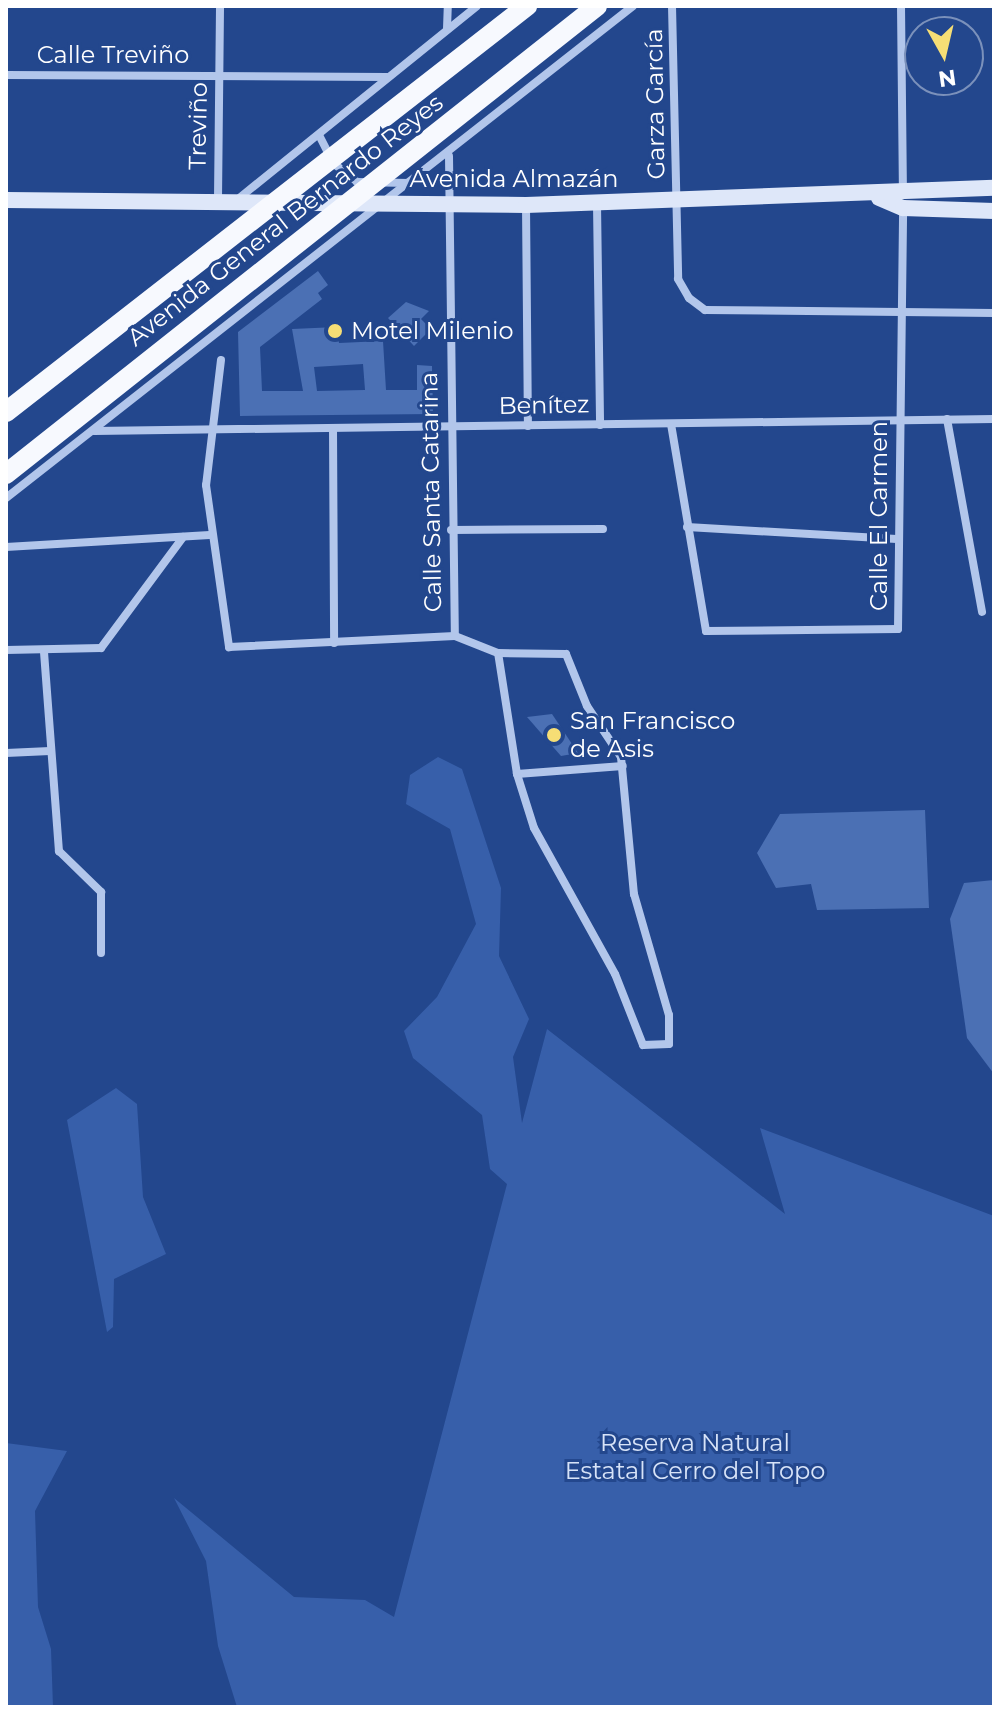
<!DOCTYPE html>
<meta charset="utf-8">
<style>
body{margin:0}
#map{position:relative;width:1000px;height:1713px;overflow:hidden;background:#23478d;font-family:Montserrat,sans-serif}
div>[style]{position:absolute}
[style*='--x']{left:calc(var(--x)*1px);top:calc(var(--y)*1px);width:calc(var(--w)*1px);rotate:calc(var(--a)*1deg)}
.green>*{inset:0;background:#375faa}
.building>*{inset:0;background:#4b70b4}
.street>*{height:8px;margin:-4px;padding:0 4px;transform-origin:4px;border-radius:4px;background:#b2c6eb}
.secondary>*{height:16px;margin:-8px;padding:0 8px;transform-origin:8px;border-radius:8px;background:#dee7f9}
.primary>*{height:20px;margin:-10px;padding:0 10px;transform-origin:10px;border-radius:10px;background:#f7f9fe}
.dots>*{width:22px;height:22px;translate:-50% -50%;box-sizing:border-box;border:4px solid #23478d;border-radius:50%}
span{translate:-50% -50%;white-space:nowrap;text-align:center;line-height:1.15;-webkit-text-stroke:6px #23478d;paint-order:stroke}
.street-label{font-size:24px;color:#fff}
.poi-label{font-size:24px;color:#fff}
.left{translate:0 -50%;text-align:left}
.park-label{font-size:24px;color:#d7e3f8}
.frame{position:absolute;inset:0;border:8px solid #fff;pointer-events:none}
.north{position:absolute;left:904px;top:16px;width:80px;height:80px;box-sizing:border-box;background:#23478d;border:2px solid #7b91bb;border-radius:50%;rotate:172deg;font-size:22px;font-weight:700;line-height:32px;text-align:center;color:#fff}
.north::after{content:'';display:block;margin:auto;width:28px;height:36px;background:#f6de75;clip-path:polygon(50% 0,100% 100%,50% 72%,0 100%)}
</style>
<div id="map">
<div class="green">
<div style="clip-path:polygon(438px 757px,462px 769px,501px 888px,499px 956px,529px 1019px,513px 1057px,522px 1123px,547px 1029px,785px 1214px,760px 1128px,994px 1216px,994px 1707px,237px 1707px,218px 1646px,206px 1561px,174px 1498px,294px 1597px,365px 1600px,394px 1617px,507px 1184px,490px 1169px,482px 1115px,413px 1058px,404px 1031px,437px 997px,476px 924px,450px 829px,406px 804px,410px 775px)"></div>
<div style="clip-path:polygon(116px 1088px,137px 1104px,143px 1197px,166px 1254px,114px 1279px,113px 1327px,107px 1332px,67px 1120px)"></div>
<div style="clip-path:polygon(6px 1443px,67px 1451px,35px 1511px,38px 1607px,51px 1649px,53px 1707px,6px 1707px)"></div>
</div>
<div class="building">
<div style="clip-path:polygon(evenodd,318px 271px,328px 285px,318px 293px,322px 299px,260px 347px,262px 391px,303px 391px,292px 329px,337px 327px,339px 343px,383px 341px,386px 390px,417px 390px,417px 365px,432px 366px,433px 414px,240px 416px,238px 332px,318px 271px,363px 364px,365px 390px,317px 391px,314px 367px,363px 364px)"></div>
<div style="clip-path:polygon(406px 302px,429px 311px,421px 319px,431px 329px,414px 346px,388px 318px)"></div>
<div style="clip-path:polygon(552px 714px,578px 753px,561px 756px,527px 717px)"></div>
<div style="clip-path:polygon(925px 810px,929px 908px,817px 910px,811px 884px,776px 888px,757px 853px,780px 814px)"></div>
<div style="clip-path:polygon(994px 880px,994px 1074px,967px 1038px,950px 919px,964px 883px)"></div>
</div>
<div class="street">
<div style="--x:672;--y:6;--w:273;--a:88.7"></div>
<div style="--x:678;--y:279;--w:22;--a:60"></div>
<div style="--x:689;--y:298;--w:20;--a:37"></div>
<div style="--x:705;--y:310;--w:289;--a:0.6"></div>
<div style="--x:901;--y:6;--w:185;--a:89.4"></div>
<div style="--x:447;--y:29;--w:23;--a:-88"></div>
<div style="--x:6;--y:75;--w:381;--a:0.3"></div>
<div style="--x:319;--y:135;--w:31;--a:63"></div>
<div style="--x:333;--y:163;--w:31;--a:38"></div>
<div style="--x:357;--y:182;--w:52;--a:1.1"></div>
<div style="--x:449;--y:156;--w:480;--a:89.3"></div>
<div style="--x:218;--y:199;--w:193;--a:-89.4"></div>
<div style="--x:238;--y:199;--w:307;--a:-38.9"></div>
<div style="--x:597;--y:204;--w:221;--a:89.2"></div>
<div style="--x:526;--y:205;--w:221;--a:89.5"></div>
<div style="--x:221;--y:360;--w:126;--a:96.8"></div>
<div style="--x:206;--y:485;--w:164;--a:81.9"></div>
<div style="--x:229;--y:647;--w:226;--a:-2.8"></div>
<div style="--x:455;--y:636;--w:46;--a:21.6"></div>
<div style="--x:498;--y:653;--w:68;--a:0.8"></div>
<div style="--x:566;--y:654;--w:56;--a:68"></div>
<div style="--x:587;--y:706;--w:61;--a:56.3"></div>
<div style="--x:621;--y:757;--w:138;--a:84.6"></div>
<div style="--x:634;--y:894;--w:126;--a:73.9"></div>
<div style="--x:669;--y:1015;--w:29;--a:90"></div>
<div style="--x:669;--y:1044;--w:26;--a:178"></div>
<div style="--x:643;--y:1045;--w:76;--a:-111.5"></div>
<div style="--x:615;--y:974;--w:167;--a:-119"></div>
<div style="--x:534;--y:828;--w:57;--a:-107.5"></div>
<div style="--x:517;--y:774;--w:122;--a:-98.9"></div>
<div style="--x:947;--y:419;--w:196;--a:79.7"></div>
<div style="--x:671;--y:424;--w:210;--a:80.4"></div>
<div style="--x:706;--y:631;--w:192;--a:-0.6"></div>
<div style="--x:898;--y:629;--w:420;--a:-89.3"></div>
<div style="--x:333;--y:428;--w:215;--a:89.7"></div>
<div style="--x:94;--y:431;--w:900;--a:-0.76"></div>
<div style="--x:6;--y:498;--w:797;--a:-38.12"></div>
<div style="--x:687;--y:527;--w:210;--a:3.3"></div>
<div style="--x:451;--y:530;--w:152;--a:-0.4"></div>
<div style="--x:6;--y:547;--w:204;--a:-3.4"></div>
<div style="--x:6;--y:650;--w:95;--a:-1.2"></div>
<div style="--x:101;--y:648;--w:138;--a:-53.5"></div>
<div style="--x:44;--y:652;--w:200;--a:85.7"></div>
<div style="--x:59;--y:851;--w:59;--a:44.3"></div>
<div style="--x:101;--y:892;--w:61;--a:90"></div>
<div style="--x:6;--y:753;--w:44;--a:-2.6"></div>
<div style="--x:517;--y:774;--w:106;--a:-4.3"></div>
</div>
<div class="secondary">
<div style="--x:879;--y:198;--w:26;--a:23"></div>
<div style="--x:903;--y:208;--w:91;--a:1.9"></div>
<div style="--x:6;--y:200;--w:520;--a:0.55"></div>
<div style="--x:526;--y:205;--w:468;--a:-2.1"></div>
</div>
<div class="primary">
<div style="--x:6;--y:412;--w:661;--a:-37.93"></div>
<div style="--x:6;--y:474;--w:754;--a:-38.37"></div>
</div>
<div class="dots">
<div style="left:335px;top:331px;background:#f6de75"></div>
<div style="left:554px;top:735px;background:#f6de75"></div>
</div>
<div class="street-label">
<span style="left:113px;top:55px">Calle Treviño</span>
<span style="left:655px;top:104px;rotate:-91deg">Garza García</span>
<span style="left:198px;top:126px;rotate:-89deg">Treviño</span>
<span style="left:514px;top:179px">Avenida Almazán</span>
<span style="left:285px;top:220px;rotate:-38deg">Avenida General Bernardo Reyes</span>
<span style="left:544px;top:405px;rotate:-1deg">Benítez</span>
<span style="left:431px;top:492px;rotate:-91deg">Calle Santa Catarina</span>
<span style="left:879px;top:516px;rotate:-90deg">Calle El Carmen</span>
</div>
<div class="poi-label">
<span class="left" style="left:351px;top:331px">Motel Milenio</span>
<span class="left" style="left:570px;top:735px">San Francisco<br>de Asis</span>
</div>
<div class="park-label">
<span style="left:695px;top:1457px">Reserva Natural<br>Estatal Cerro del Topo</span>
</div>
<div class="frame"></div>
<div class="north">N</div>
</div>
